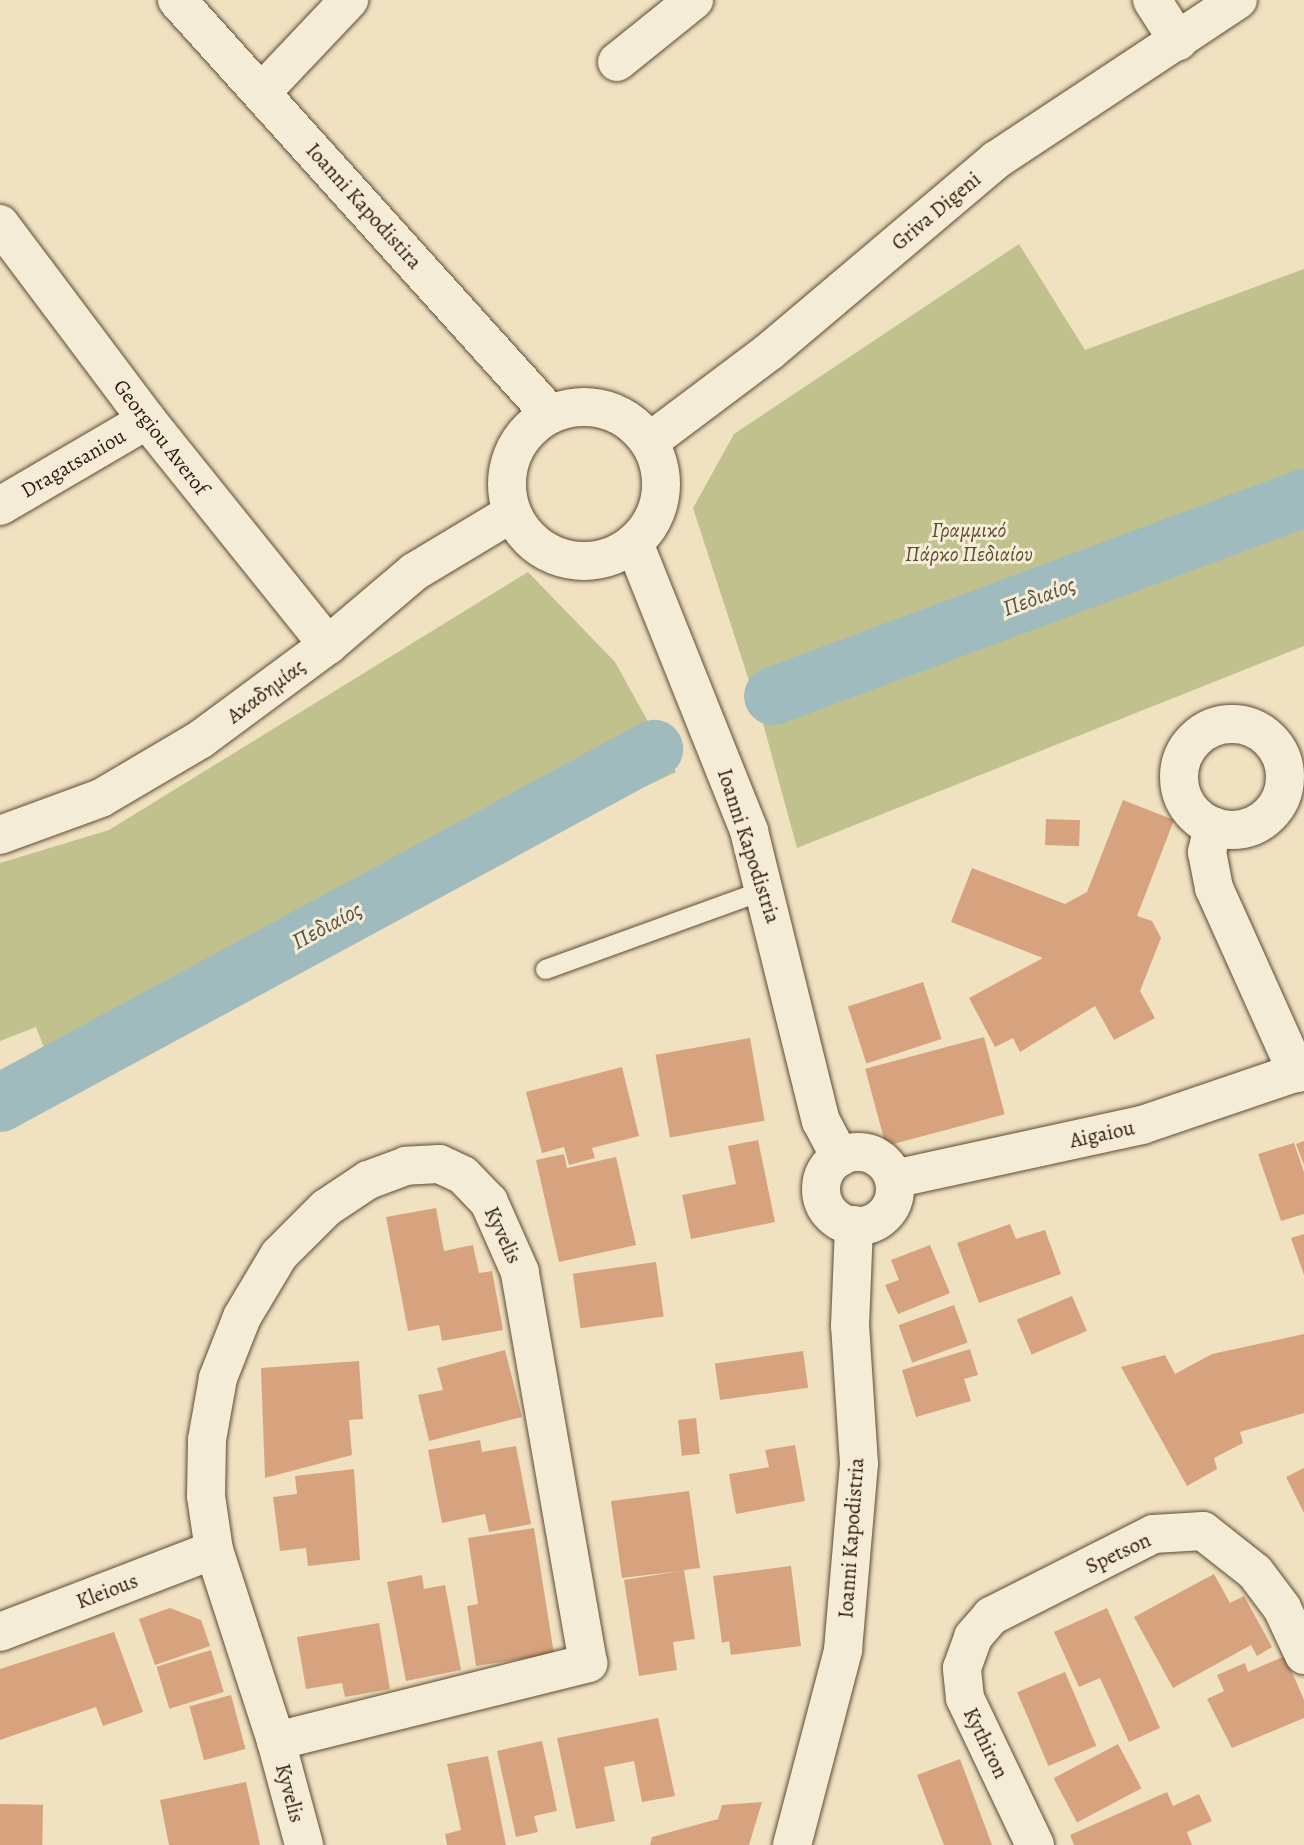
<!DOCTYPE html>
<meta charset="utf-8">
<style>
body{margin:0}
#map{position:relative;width:1304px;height:1845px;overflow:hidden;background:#f0e1c1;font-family:Alegreya,serif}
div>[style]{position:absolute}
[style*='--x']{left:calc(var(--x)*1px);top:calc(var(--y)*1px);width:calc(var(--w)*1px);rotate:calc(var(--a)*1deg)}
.green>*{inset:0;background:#c1c18e}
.river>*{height:58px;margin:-29px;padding:0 29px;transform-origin:29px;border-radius:29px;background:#a0bbbd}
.building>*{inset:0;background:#d7a37f;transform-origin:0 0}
.roads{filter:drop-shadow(0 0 2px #604b32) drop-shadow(0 0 2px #604b32)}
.service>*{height:19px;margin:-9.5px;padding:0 9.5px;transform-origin:9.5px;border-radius:9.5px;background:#f5ecd7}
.minor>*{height:38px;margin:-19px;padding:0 19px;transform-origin:19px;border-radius:19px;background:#f5ecd7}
.minor>.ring{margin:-19px;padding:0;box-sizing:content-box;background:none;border:38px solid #f5ecd7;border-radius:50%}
.tertiary>*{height:38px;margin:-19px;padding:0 19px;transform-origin:19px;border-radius:19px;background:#f5ecd7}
.tertiary>.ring{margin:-19px;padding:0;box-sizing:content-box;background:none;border:38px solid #f5ecd7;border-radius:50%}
span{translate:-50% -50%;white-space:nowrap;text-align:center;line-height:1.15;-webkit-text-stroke:6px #f5ecd7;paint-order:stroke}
.street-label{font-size:21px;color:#301902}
.park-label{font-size:21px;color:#5c4b2c;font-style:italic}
.water-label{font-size:23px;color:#575243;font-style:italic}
</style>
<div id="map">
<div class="green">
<div style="clip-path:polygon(1019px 244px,1085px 350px,1304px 269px,1304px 646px,797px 848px,764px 727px,693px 508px,734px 434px)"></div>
<div style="clip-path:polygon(528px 572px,615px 662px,676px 772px,52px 1068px,36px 1027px,0 1041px,0 863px,109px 830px)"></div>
</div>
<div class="river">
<div style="--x:773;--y:696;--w:567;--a:-20.45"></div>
<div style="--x:0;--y:1103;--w:744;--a:-28.43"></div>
</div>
<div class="building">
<div style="clip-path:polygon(1123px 800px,1174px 820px,1137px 916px,1152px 921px,1161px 938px,1140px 991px,1155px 1018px,1114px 1040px,1095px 1006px,1020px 1052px,1013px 1038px,995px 1047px,969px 998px,1043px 958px,951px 922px,972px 868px,1065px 904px,1087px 892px)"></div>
<div style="left:1046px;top:819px;width:34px;height:26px;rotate:2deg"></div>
<div style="left:923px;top:982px;width:60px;height:79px;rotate:72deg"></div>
<div style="left:984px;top:1037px;width:80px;height:123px;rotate:75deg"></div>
<div style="left:750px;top:1038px;width:84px;height:96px;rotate:80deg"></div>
<div style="clip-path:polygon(622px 1067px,639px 1136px,592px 1148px,595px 1158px,569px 1165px,564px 1147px,542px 1153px,526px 1092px)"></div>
<div style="clip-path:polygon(758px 1140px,775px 1222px,691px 1239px,682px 1195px,736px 1184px,728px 1146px)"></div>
<div style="clip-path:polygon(1304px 1141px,1304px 1165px,1296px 1144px)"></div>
<div style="clip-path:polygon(1294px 1143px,1304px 1172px,1304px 1214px,1281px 1221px,1258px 1154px)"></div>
<div style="clip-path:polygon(564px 1154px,567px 1168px,616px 1157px,636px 1245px,559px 1262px,536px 1160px)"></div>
<div style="clip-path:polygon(436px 1208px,444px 1251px,473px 1245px,479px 1273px,492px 1271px,503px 1330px,442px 1341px,439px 1325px,408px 1331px,386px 1217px)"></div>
<div style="clip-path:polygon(1010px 1224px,1016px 1239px,1045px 1230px,1061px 1274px,979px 1303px,957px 1243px)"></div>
<div style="clip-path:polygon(1304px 1234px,1304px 1275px,1291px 1238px)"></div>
<div style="clip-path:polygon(930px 1245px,950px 1293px,898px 1314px,885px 1285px,899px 1280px,891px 1260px)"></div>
<div style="left:656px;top:1262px;width:55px;height:84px;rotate:82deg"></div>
<div style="left:1072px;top:1296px;width:38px;height:60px;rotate:67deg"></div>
<div style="left:954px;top:1305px;width:40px;height:59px;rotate:70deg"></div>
<div style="clip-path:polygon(1304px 1334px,1304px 1413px,1240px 1432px,1243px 1443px,1214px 1458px,1217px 1469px,1187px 1486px,1121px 1367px,1165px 1355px,1175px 1374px,1212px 1354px)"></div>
<div style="clip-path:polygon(970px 1349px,978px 1375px,964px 1379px,971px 1401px,916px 1417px,902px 1370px)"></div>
<div style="clip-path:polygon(505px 1350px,522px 1417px,429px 1441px,418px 1395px,443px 1390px,437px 1368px)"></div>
<div style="left:803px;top:1351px;width:37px;height:89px;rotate:82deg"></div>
<div style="clip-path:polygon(359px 1361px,363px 1419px,349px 1420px,352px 1455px,265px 1478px,261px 1368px)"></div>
<div style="left:696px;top:1418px;width:36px;height:18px;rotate:84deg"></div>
<div style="clip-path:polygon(480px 1440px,482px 1452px,516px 1446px,531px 1524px,489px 1532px,485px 1514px,442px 1523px,428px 1450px)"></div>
<div style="clip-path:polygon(795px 1445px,805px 1501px,736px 1514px,729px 1474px,769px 1467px,765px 1450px)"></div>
<div style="clip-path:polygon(1304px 1468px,1304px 1513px,1286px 1477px)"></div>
<div style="clip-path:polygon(354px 1469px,360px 1560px,308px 1566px,306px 1548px,280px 1551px,273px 1497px,297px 1494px,295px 1476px)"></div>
<div style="clip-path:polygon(689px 1491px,700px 1568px,684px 1570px,695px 1639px,673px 1642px,677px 1670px,639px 1676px,624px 1580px,680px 1571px,622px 1578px,611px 1501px)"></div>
<div style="clip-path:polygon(534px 1528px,554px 1654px,476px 1666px,467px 1606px,478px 1604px,468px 1538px)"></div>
<div style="clip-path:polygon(791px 1566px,801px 1646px,731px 1655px,729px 1641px,722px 1643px,713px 1576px)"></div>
<div style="clip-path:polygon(1214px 1574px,1230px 1603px,1244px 1596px,1272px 1647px,1257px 1656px,1251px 1645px,1173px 1688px,1134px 1617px)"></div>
<div style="clip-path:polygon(422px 1575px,424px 1589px,445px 1585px,461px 1670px,406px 1681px,387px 1582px)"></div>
<div style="clip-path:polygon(170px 1608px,201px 1620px,210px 1646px,155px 1665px,139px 1619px)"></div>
<div style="clip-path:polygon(1107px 1608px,1160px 1728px,1129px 1742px,1100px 1678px,1079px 1687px,1054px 1632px)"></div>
<div style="clip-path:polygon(379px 1623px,390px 1689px,345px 1697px,342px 1683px,306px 1689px,297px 1637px)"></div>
<div style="clip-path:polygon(114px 1632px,143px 1712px,103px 1726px,96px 1707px,0 1740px,0 1669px)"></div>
<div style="left:211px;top:1650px;width:44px;height:57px;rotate:73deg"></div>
<div style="clip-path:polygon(1285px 1656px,1304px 1700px,1304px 1718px,1232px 1748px,1207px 1699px,1224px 1691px,1217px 1675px,1245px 1663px,1248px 1672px)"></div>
<div style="left:1065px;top:1672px;width:80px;height:52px;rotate:67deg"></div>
<div style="left:231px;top:1695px;width:56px;height:43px;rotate:75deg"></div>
<div style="clip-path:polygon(658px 1718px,675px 1796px,642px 1802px,634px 1761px,604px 1767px,615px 1821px,576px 1829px,557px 1738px)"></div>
<div style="clip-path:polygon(542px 1741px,557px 1811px,534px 1816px,538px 1832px,516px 1837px,497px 1751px)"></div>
<div style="left:1118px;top:1744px;width:50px;height:73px;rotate:62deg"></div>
<div style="clip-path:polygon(488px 1756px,506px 1845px,447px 1845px,445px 1834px,461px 1830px,447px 1764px)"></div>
<div style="clip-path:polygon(960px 1759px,992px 1845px,944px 1845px,917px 1775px)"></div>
<div style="clip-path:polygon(246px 1782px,260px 1845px,169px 1845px,160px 1800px)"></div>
<div style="clip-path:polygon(1167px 1792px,1173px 1806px,1199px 1794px,1212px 1821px,1187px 1832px,1192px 1845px,1074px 1845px,1070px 1835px)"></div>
<div style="clip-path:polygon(762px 1802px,749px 1845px,650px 1845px,652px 1837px,718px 1819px,722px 1805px)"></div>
<div style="left:0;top:1804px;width:43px;height:41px;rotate:1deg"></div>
</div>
<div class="roads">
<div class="service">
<div style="--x:545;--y:969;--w:235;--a:-19.9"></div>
</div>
<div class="minor">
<div style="--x:1152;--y:0;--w:49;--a:57.6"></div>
<div style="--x:617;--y:62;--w:99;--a:-38.8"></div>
<div style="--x:262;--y:92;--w:127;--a:-46.6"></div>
<div style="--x:0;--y:224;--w:245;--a:53.1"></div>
<div style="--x:147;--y:420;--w:289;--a:51.2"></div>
<div style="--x:0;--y:506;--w:170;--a:-30.3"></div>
<div class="ring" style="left:1179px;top:724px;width:68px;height:68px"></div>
<div style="--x:1213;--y:826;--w:27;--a:103"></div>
<div style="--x:1207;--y:852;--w:37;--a:79"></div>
<div style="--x:1214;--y:888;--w:203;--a:65.8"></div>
<div style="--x:0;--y:1632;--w:229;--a:-21"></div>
<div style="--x:276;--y:1741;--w:322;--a:-14"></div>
<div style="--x:588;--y:1663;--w:397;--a:-99.9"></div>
<div style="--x:520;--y:1272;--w:77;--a:-113.9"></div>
<div style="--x:489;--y:1202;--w:37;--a:-134"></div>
<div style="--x:463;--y:1175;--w:26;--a:-155"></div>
<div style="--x:439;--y:1164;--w:33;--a:177"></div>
<div style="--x:406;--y:1166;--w:40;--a:159.8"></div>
<div style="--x:368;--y:1180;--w:50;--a:146.3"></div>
<div style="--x:326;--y:1208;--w:66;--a:135"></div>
<div style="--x:279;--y:1255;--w:72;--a:120.8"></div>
<div style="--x:242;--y:1317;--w:66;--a:111.5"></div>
<div style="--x:218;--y:1378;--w:63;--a:100.1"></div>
<div style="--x:207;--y:1440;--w:56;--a:91"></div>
<div style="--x:206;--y:1496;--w:55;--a:81.6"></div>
<div style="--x:214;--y:1550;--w:201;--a:72"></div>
<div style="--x:276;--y:1741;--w:108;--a:74.9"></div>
<div style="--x:792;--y:1845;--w:202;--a:-75.3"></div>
<div style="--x:843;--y:1650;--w:187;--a:-85.1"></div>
<div style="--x:859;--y:1464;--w:138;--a:-93.7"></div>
<div style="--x:850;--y:1326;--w:101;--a:-87.7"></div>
<div style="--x:1035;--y:1845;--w:163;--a:-115.5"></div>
<div style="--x:965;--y:1698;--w:30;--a:-96"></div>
<div style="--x:962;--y:1668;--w:33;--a:-70"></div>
<div style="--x:973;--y:1637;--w:28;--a:-49"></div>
<div style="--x:991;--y:1616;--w:182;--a:-26.8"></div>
<div style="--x:1153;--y:1534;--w:50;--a:-3.4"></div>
<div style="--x:1203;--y:1531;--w:66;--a:38.3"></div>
<div style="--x:1255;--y:1572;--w:45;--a:53.1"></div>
<div style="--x:1282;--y:1608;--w:52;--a:64.9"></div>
</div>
<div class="tertiary">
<div style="--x:177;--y:0;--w:557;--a:47.98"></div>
<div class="ring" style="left:507px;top:407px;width:116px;height:116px"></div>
<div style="--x:649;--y:442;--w:151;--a:-36.9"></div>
<div style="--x:770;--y:351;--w:296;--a:-40.2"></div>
<div style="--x:996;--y:160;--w:290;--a:-33.5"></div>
<div style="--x:634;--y:543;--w:310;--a:68.2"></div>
<div style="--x:749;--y:831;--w:299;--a:76.1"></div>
<div style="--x:821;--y:1121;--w:41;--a:62.2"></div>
<div style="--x:0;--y:835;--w:108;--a:-20.1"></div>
<div style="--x:101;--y:798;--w:116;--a:-30.5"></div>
<div style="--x:201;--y:739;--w:158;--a:-36.5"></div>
<div style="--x:328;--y:645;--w:113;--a:-40.3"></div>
<div style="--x:414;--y:572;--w:114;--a:-31"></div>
<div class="ring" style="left:821px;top:1152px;width:36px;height:36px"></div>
<div style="--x:894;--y:1179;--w:254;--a:-12.3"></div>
<div style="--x:1142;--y:1125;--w:171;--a:-18.8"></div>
</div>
</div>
<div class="street-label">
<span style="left:364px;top:206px;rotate:48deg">Ioanni Kapodistira</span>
<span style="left:936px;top:211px;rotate:-40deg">Griva Digeni</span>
<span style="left:161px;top:437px;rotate:52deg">Georgiou Averof</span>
<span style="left:73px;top:463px;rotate:-30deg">Dragatsaniou</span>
<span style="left:266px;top:691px;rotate:-37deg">Ακαδημίας</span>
<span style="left:749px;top:846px;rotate:72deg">Ioanni Kapodistria</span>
<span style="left:1102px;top:1134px;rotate:-12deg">Aigaiou</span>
<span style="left:503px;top:1235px;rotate:65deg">Kyvelis</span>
<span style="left:851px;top:1538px;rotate:-86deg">Ioanni Kapodistria</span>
<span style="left:1118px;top:1553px;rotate:-25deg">Spetson</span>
<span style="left:107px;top:1591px;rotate:-21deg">Kleious</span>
<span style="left:986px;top:1743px;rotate:64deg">Kythiron</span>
<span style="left:290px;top:1793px;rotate:75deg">Kyvelis</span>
</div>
<div class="park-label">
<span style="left:969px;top:542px">Γραμμικό<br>Πάρκο Πεδιαίου</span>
</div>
<div class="water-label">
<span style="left:1039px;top:597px;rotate:-20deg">Πεδιαίος</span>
<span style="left:327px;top:926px;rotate:-28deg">Πεδιαίος</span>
</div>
</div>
